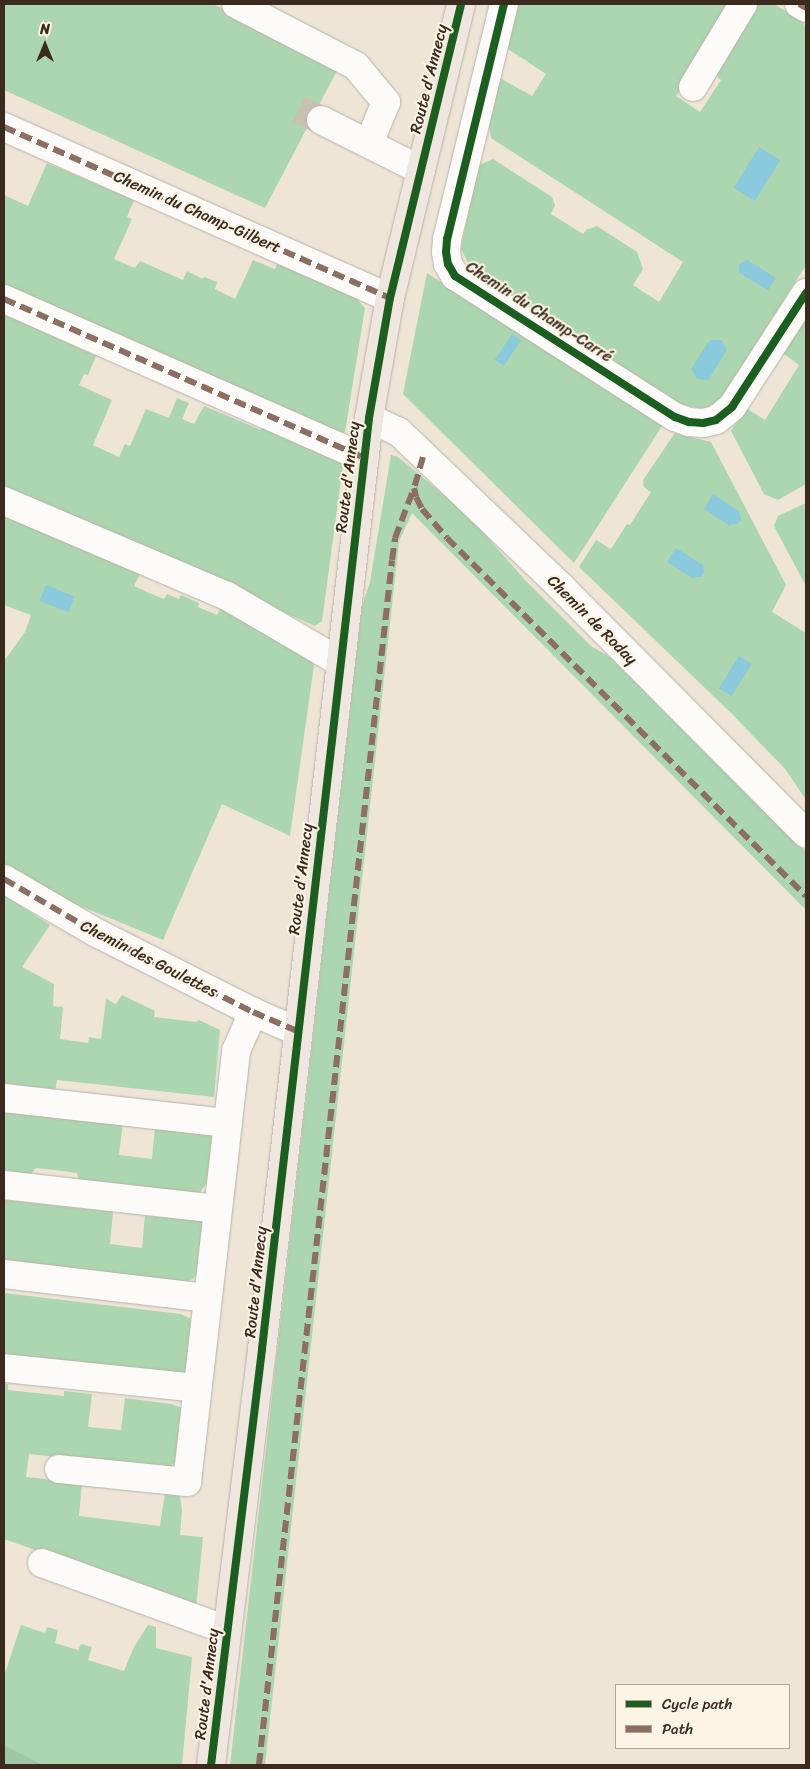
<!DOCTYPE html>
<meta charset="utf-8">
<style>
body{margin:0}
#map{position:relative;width:810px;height:1769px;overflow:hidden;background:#eee5d7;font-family:Sriracha,sans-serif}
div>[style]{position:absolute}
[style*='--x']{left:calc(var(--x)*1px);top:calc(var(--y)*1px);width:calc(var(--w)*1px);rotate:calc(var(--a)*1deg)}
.green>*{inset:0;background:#acd6af}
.forest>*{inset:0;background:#a0c7a3}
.water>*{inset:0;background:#8bc9dc;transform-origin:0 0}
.minor-tunnel>*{height:28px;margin-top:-14px;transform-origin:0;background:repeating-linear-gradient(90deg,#cac0b2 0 28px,transparent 0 42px)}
.roads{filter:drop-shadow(0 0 1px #b9b2a8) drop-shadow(0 0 1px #b9b2a8)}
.minor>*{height:28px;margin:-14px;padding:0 14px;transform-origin:14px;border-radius:14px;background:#fcfbf9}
.major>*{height:28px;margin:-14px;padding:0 14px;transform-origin:14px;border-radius:14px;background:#efe6df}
.quiet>*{height:6px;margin-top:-3px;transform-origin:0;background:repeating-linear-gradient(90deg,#8d6e63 0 12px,transparent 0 18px)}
.cycleway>*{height:8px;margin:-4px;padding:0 4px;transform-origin:4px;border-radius:4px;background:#1b5e20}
span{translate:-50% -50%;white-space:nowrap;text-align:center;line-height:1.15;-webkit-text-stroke:4px #fcf5e5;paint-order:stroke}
.street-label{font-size:16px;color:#3b2a1e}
.frame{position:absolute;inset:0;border:5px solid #3b2a1e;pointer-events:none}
.legend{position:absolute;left:615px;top:1684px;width:175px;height:65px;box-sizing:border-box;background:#fcf5e5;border:1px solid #afa495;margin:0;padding:6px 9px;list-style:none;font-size:15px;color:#3b2a1e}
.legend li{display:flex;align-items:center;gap:10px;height:25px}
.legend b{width:25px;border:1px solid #afa495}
.north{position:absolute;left:20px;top:20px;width:50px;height:50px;-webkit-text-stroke:4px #fcf5e5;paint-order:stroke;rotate:0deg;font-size:14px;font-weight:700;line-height:20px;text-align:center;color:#3b2a1e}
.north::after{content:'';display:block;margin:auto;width:18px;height:22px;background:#3b2a1e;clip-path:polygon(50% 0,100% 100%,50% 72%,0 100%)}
</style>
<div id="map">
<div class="green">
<div style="clip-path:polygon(4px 4px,213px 4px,339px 67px,265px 208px,4px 90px)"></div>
<div style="clip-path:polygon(517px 4px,734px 4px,676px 96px,700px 112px,721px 80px,713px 73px,754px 4px,774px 4px,803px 22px,806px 29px,806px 265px,719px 402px,702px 409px,681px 404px,471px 270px,461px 248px,479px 165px,493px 159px,552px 197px,555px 205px,551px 214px,583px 234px,586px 230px,597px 226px,637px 252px,643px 269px,633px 285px,659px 302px,683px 262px,491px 138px,489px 125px,500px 78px,532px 96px,546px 74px,508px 49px)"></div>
<div style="clip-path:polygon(47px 163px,134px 200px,127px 217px,132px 219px,114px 259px,135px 268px,140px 261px,183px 280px,187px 271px,203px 279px,204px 277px,217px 282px,215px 289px,235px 299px,253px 260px,275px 269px,277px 264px,355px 297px,365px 308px,345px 432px,335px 437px,4px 289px,4px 195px,28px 206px)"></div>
<div style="clip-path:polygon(427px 273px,664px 423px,574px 563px,403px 394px)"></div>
<div style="clip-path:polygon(806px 311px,806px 484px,778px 500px,764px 494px,731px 431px,746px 408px,765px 420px,799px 365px,780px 351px)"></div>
<div style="clip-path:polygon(4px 314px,96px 356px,88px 375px,84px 374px,79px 385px,112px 400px,93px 445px,119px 457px,125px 444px,130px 446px,146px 409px,169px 418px,177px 398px,189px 403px,182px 419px,194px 424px,204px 406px,261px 430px,265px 424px,340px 458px,343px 465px,322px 621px,315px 626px,4px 491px)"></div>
<div style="clip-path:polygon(675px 433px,711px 442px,786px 585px,772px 612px,806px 633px,806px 800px,786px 770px,732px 714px,579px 567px,596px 540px,611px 549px,627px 524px,630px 525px,651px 492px,644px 487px,643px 480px)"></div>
<div style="clip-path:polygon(391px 455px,398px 457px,468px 515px,525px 580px,591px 646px,610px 657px,806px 852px,806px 910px,412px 513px,399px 541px,265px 1765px,230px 1765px,362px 606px,370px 582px)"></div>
<div style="clip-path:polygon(806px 503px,806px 586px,774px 526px,778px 516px)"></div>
<div style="clip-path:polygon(4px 513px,141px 572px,134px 586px,149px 593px,164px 599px,167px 594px,179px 599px,181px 595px,199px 603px,198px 607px,217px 615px,222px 605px,308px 658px,314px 665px,290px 836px,222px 804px,163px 940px,46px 892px,4px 867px,4px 661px,25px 632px,31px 615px,4px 605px)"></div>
<div style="clip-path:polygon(4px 895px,50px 925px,22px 967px,54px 984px,53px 1006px,63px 1007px,60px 1039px,88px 1043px,89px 1037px,101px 1039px,106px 999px,116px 1004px,122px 995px,155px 1011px,154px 1017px,196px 1022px,199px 1020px,220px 1030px,214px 1097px,57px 1080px,55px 1091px,4px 1083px)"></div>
<div style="clip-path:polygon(4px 1109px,123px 1122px,119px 1155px,152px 1159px,155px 1126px,214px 1135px,209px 1181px,200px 1192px,185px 1194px,80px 1182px,77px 1173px,55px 1170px,36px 1168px,29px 1176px,4px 1173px)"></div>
<div style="clip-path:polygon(4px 1200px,113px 1212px,110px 1244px,142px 1248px,145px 1216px,200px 1220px,207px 1227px,202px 1265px,193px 1279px,175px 1285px,4px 1265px)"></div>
<div style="clip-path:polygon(4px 1293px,181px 1314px,195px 1321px,189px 1371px,176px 1378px,4px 1358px)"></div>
<div style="clip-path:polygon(4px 1384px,8px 1384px,8px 1390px,64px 1396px,64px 1391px,92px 1394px,88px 1427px,121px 1430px,125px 1398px,171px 1404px,185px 1409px,179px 1459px,167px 1469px,29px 1454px,26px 1477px,82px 1483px,79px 1516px,160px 1526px,165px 1493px,180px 1495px,182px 1510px,180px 1535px,203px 1537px,196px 1607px,4px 1539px)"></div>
<div style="clip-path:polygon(21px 1625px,45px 1633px,47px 1627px,58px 1630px,55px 1643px,78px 1650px,81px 1644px,92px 1647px,88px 1660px,124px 1671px,134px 1647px,148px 1625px,156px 1627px,156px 1648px,192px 1657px,182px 1765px,43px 1765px,4px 1745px,4px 1676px)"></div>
</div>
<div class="forest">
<div style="clip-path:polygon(4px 1745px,20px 1753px,43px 1765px,4px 1765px)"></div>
</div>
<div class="water">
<div style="left:759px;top:147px;width:25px;height:48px;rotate:32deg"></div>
<div style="clip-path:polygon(747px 260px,776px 278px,768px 290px,739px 273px,739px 264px)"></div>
<div style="left:512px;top:334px;width:11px;height:31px;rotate:34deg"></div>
<div style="clip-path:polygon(710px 340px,722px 340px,727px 350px,708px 380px,697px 379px,691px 369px)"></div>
<div style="clip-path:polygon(713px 494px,739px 511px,741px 519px,738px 524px,731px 524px,730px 526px,704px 509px)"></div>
<div style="clip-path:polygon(676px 548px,703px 565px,704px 573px,701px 577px,696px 577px,694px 579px,667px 562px)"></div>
<div style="left:46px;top:585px;width:31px;height:17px;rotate:22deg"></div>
<div style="left:739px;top:656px;width:15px;height:38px;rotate:32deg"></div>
</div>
<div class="minor-tunnel">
<div style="--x:299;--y:109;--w:25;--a:27"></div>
</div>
<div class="roads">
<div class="minor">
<div style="--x:236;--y:4;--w:135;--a:27.3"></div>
<div style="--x:356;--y:66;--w:47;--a:50.2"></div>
<div style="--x:386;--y:102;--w:44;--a:112.5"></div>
<div style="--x:504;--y:4;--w:242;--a:103.6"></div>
<div style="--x:447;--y:239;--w:13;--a:94"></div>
<div style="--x:446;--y:252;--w:12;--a:81"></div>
<div style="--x:448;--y:264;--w:14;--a:60"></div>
<div style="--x:455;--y:276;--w:261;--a:32.7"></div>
<div style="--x:675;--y:417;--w:15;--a:20"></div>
<div style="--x:689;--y:422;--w:14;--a:4"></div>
<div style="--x:703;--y:423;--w:13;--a:-13"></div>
<div style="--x:716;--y:420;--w:21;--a:-39"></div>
<div style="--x:732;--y:407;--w:136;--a:-57"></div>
<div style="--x:799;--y:4;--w:8;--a:30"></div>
<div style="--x:693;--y:87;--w:97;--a:-58.9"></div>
<div style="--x:321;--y:120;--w:112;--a:26.6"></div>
<div style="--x:4;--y:127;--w:422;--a:23.9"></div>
<div style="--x:4;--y:299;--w:394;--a:23.8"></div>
<div style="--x:369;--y:418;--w:33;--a:25"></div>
<div style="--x:399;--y:432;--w:226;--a:43.7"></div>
<div style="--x:562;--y:588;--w:346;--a:45.2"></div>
<div style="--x:4;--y:501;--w:242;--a:23.1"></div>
<div style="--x:227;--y:596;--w:131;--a:30.3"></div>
<div style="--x:4;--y:879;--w:105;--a:30.2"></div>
<div style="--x:95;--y:932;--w:177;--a:26.9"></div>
<div style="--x:253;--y:1012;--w:48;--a:23.4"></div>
<div style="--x:4;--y:1098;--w:225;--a:6.4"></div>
<div style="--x:4;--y:1185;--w:214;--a:6.4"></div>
<div style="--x:4;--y:1274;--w:204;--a:6.7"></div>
<div style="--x:4;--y:1368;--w:194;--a:5.9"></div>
<div style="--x:59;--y:1469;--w:129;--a:5.8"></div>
<div style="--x:187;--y:1482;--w:434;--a:-83.5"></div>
<div style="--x:236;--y:1051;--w:43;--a:-66.4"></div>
<div style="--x:42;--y:1563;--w:197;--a:19.9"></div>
</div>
<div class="major">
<div style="--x:211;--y:1765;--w:419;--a:-83"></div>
<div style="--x:262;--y:1349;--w:937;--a:-83.44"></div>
<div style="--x:369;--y:418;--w:122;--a:-80.1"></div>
<div style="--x:390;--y:298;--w:302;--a:-76.4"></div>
</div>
</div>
<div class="quiet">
<div style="--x:799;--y:4;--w:8;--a:30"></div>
<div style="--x:4;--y:127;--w:422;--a:23.9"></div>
<div style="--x:4;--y:299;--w:394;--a:23.8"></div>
<div style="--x:423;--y:457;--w:32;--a:106"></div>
<div style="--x:414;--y:488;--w:9;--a:77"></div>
<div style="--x:416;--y:497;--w:13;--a:63"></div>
<div style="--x:422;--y:509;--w:38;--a:49"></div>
<div style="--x:447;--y:538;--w:507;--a:44.92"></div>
<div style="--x:4;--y:879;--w:105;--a:30.2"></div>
<div style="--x:95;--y:932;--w:177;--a:26.9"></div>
<div style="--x:253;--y:1012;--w:48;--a:23.4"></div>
<div style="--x:259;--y:1765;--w:1212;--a:-83.7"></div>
<div style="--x:392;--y:560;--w:22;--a:-82"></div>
<div style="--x:395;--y:538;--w:53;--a:-69.2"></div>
</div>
<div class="cycleway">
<div style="--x:504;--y:4;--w:242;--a:103.6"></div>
<div style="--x:447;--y:239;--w:13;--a:94"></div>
<div style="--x:446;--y:252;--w:12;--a:81"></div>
<div style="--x:448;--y:264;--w:14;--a:60"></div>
<div style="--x:455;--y:276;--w:261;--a:32.7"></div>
<div style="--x:675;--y:417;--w:15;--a:20"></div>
<div style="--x:689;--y:422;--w:14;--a:4"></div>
<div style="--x:703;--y:423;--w:13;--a:-13"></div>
<div style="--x:716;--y:420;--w:21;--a:-39"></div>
<div style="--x:732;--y:407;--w:136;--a:-57"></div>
<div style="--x:211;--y:1765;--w:419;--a:-83"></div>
<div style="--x:262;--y:1349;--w:937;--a:-83.44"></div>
<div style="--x:369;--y:418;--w:122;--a:-80.1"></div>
<div style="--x:390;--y:298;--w:302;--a:-76.4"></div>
</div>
<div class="street-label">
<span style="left:429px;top:79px;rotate:-76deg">Route d'Annecy</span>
<span style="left:197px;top:212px;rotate:24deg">Chemin du Champ-Gilbert</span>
<span style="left:539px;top:312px;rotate:33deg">Chemin du Champ-Carré</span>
<span style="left:348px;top:477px;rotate:-83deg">Route d'Annecy</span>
<span style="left:592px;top:620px;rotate:45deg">Chemin de Roday</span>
<span style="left:301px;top:879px;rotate:-83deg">Route d'Annecy</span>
<span style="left:149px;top:959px;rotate:27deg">Chemin des Goulettes</span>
<span style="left:256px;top:1282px;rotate:-84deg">Route d'Annecy</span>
<span style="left:207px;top:1684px;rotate:-83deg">Route d'Annecy</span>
</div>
<div class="frame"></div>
<ul class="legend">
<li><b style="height:6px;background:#1b5e20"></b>Cycle path</li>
<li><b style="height:6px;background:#8d6e63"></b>Path</li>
</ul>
<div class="north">N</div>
</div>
